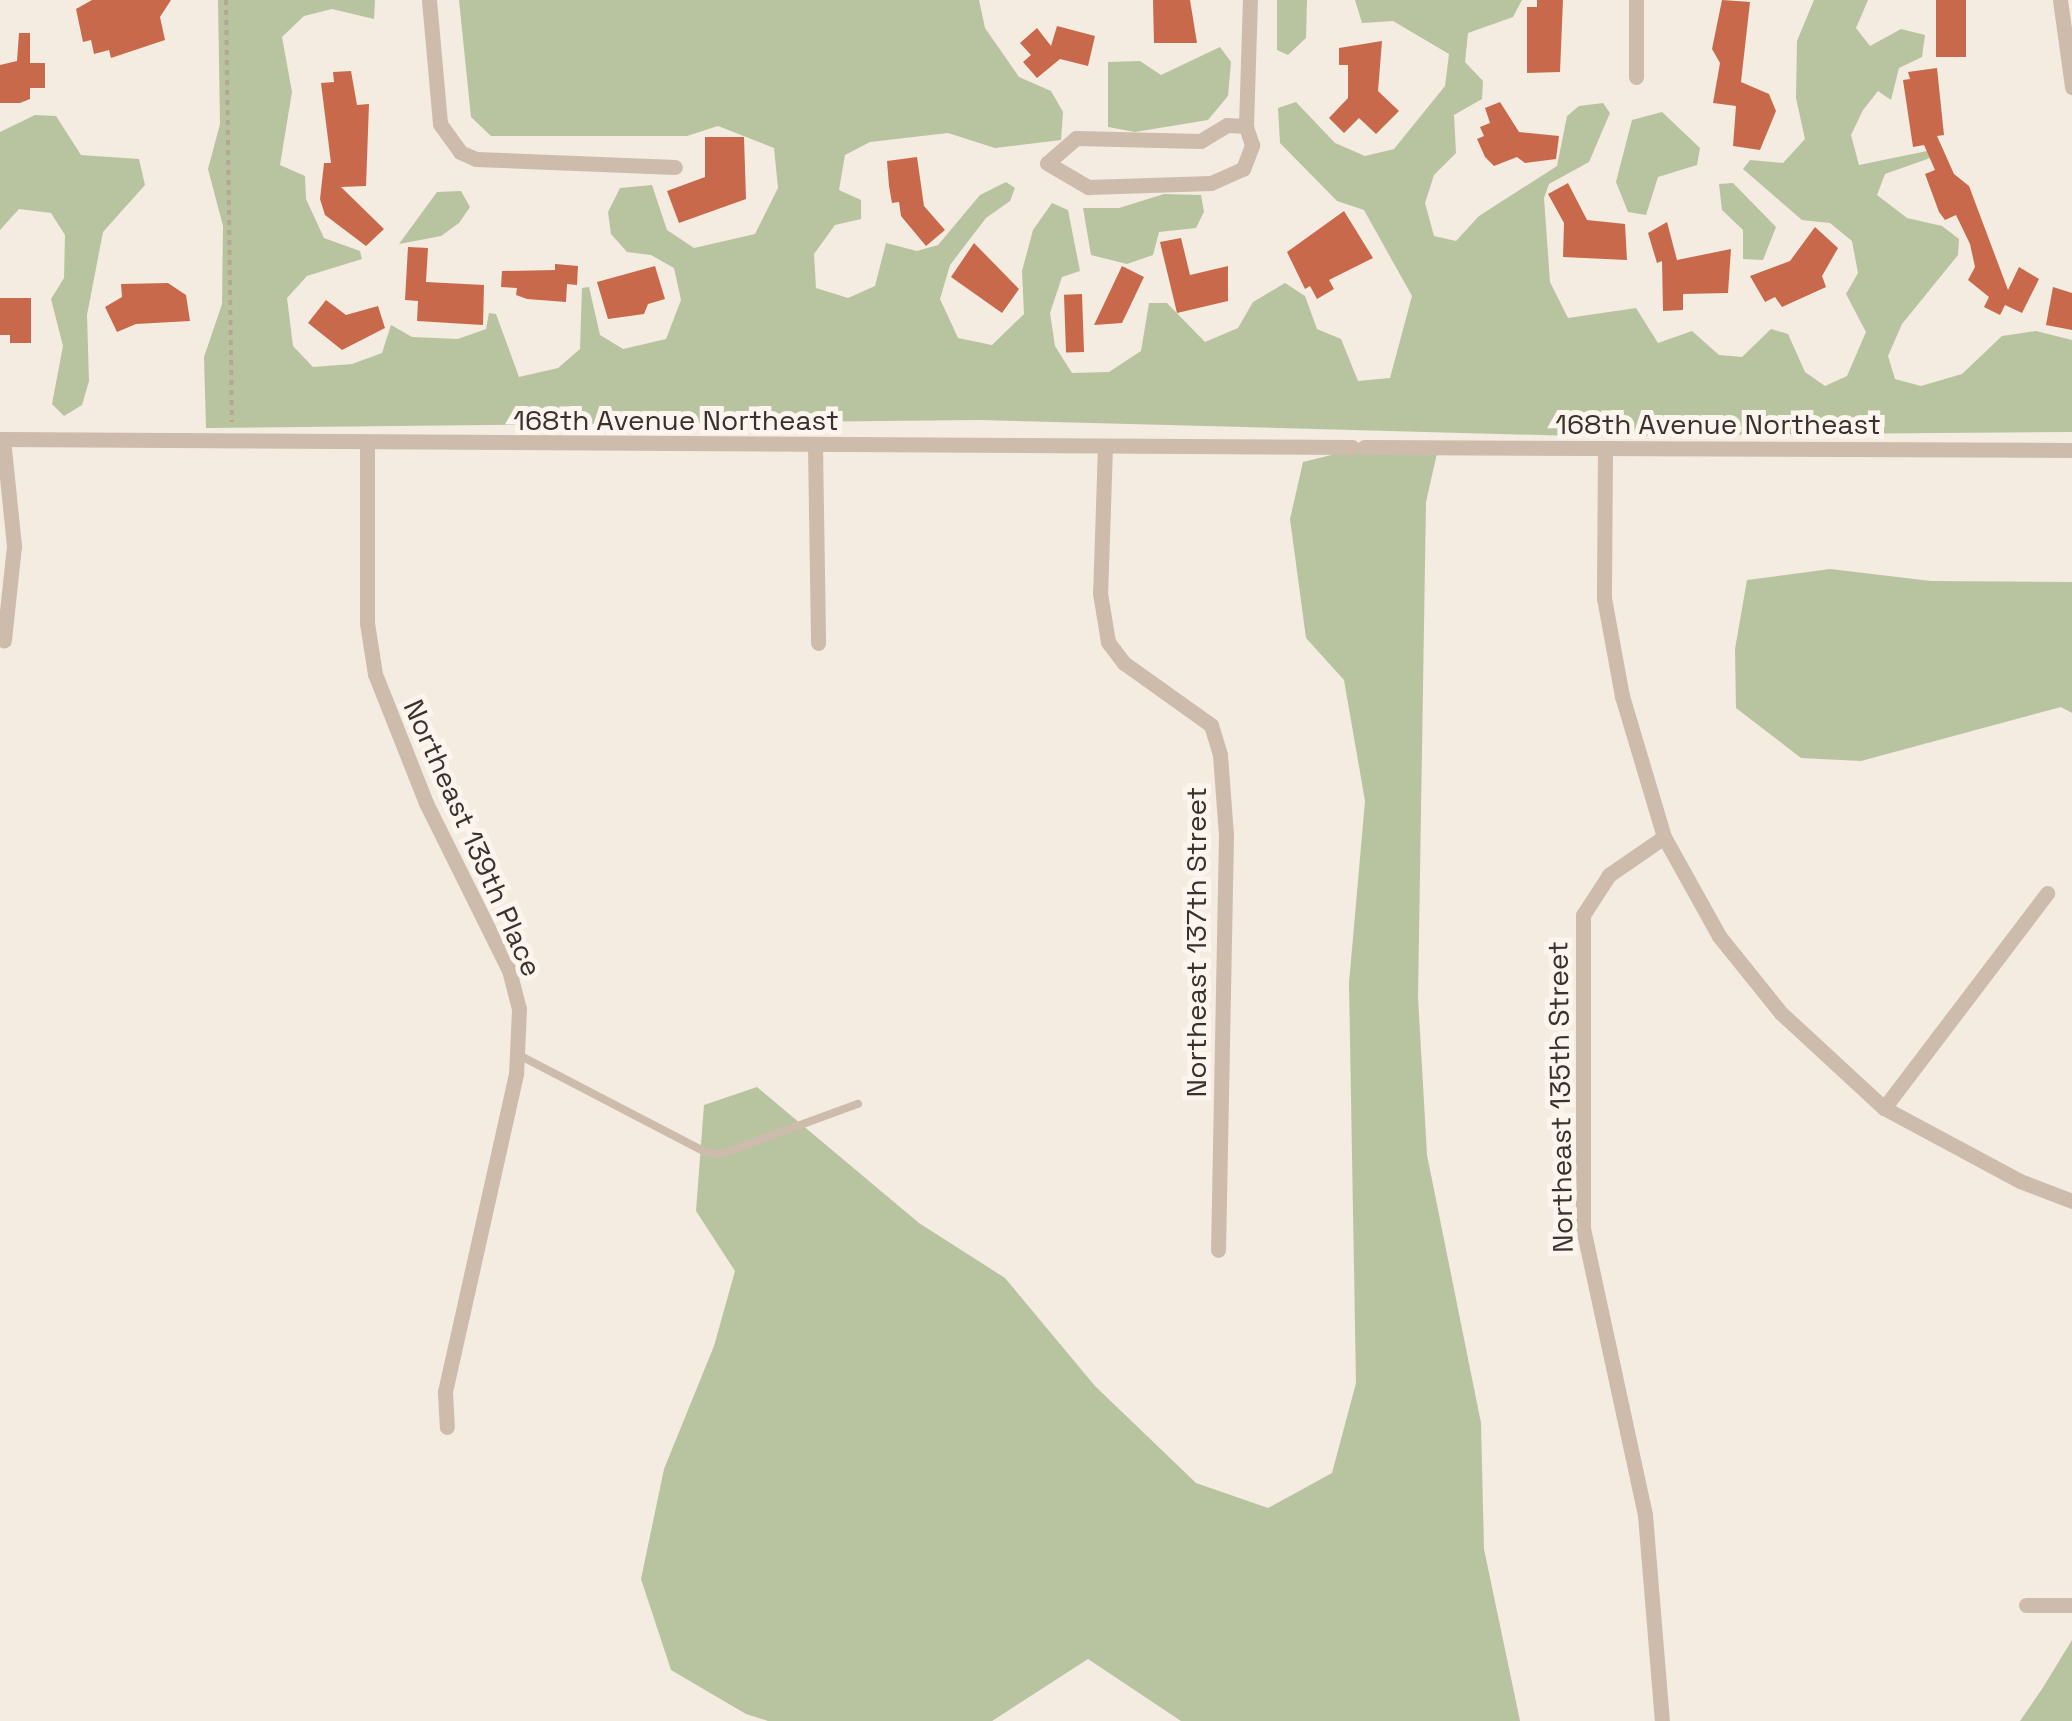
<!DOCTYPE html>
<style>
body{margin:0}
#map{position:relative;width:2072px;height:1721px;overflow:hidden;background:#f4ebe1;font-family:"Space Grotesk",sans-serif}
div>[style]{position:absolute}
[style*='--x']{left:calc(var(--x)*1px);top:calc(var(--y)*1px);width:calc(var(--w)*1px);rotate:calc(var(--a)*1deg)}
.green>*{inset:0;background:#b8c4a0}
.building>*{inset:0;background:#c8694b;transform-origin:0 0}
.path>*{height:4px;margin-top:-2px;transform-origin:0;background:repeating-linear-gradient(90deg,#b9a596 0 5px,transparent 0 10px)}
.service>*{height:8px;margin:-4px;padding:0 4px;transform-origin:4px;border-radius:4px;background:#cdbbac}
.minor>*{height:15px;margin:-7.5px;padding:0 7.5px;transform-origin:7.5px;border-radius:7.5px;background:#cdbbac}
span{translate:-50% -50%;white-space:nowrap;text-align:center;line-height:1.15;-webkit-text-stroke:10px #fbf5ee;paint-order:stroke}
.street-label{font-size:28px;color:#3b302b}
</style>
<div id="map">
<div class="green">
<div style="clip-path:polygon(218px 0,375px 0,374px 19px,332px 9px,304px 16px,282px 37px,292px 92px,280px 165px,305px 176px,306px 199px,324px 238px,360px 251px,362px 259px,307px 276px,287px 298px,293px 346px,313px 367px,352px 364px,382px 353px,391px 325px,412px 337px,458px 339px,486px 329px,489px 313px,496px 314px,519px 377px,558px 368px,580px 349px,582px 288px,589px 287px,600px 335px,623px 349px,666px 339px,681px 300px,674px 268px,651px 255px,627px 252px,611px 234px,608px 212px,620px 188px,652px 185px,667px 230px,694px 248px,755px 234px,778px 188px,774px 148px,718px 126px,687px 136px,491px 136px,471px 117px,459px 0,979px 0,985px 28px,1019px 77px,1051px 91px,1063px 112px,1061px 140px,995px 148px,948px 133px,870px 142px,845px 155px,839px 190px,861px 200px,861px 219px,835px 225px,814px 254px,816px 288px,848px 298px,875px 286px,886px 243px,917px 251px,938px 245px,980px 195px,1006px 182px,1015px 188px,1010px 201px,986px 218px,950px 265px,940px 299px,958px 338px,992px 345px,1024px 314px,1022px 271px,1033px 230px,1052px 203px,1068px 210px,1080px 271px,1062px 277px,1050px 313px,1055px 346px,1072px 373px,1109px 372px,1141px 351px,1149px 303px,1167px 303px,1205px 342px,1238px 328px,1253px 302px,1285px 283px,1305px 296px,1317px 329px,1341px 339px,1358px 381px,1390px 378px,1412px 296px,1364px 210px,1337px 201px,1280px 143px,1278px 108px,1296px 102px,1335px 143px,1365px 156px,1394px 149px,1445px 86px,1449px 54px,1393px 21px,1362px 23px,1355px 0,1522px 0,1513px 17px,1468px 33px,1465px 62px,1483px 81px,1482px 99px,1454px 115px,1456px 153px,1434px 175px,1425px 203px,1434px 236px,1456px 241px,1479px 216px,1557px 166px,1567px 116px,1579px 106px,1603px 103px,1610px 113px,1589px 162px,1549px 184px,1544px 198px,1550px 282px,1568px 318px,1636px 308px,1658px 343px,1692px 331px,1719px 355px,1742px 357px,1771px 329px,1788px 334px,1805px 372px,1825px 386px,1847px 376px,1866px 332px,1846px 294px,1858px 273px,1852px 241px,1830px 223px,1802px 220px,1743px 169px,1750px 160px,1783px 163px,1805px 139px,1796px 98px,1797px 41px,1814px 0,1868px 0,1856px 28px,1870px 46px,1901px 29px,1925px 35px,1922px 57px,1899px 68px,1891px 100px,1878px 91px,1863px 110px,1851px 135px,1859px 165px,1927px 151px,1930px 158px,1885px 174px,1877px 195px,1907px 218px,1942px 226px,1959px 239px,1958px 255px,1902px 324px,1888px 356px,1895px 379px,1921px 386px,1962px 374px,2002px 336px,2036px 331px,2072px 340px,2072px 432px,1576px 436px,979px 420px,206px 428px,204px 357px,222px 304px,223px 226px,208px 169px,220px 124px)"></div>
<div style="clip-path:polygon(1277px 0,1307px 0,1306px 38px,1288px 55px,1277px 50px)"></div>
<div style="clip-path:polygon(1220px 47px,1231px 62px,1228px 96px,1208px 120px,1135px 132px,1108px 127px,1108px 62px,1140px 61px,1161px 75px)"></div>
<div style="clip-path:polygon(1662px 112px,1700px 148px,1697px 165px,1658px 177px,1646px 215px,1628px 212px,1616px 182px,1632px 120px)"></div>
<div style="clip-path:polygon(35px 115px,56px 116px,81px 155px,139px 159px,145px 185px,103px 232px,87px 315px,89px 381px,82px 405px,64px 416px,52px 404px,63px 346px,51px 299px,64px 278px,65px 235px,51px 213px,19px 209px,0 230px,0 132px)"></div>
<div style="clip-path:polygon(1733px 183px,1776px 227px,1763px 260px,1743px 259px,1743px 230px,1722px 210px,1719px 184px)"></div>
<div style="clip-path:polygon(461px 191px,470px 207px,459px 223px,441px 236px,399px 244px,437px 192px)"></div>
<div style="clip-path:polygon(1164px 194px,1201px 195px,1204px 212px,1196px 228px,1159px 232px,1153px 255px,1127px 264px,1091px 255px,1083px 208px,1119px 208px)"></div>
<div style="clip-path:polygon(1364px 447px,1438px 449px,1426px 502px,1418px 997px,1427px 1155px,1481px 1423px,1484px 1549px,1520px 1721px,1181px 1721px,1088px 1659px,992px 1721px,768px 1721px,746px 1714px,671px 1670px,641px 1579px,664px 1469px,714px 1346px,735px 1271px,696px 1211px,704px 1105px,757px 1087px,919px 1223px,1005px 1278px,1095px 1386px,1196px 1483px,1268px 1508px,1332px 1473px,1356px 1383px,1349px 983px,1365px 801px,1344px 680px,1306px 638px,1290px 519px,1303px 462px)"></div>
<div style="clip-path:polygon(1830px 569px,1931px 581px,2072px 582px,2072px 713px,2061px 707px,1861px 761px,1801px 758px,1736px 708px,1735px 649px,1747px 580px)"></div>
<div style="clip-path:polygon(2072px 1640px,2072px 1721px,2020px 1721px,2042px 1689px)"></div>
</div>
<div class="building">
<div style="clip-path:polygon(92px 0,171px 0,160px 17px,165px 40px,111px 58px,109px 50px,94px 54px,91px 40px,83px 42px,76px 9px)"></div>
<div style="clip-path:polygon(1153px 0,1190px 0,1197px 43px,1154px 43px)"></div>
<div style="clip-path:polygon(1537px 0,1563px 0,1560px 72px,1527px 73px,1527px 7px,1537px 7px)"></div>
<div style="clip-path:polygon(1722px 0,1750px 2px,1741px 82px,1769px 94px,1776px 111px,1760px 150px,1733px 146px,1736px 106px,1713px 103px,1720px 63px,1712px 49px)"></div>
<div style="left:1936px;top:0;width:30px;height:57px"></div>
<div style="clip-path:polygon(1057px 26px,1095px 36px,1088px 66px,1060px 59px,1037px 78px,1023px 62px,1031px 55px,1020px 43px,1037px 28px,1051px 46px)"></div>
<div style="clip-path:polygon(19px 33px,30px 33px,30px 63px,45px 63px,45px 88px,30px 88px,30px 99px,20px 103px,0 103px,0 65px,17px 61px)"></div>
<div style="clip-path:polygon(1382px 41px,1378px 91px,1399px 111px,1376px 134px,1359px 118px,1344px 133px,1329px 118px,1348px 98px,1348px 65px,1339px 65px,1339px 48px)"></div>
<div style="clip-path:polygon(1937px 68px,1944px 135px,1937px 136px,1954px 174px,1969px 186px,2008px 290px,2019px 267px,2039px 279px,2022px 313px,2005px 305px,2000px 315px,1984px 307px,1989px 297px,1968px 280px,1975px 267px,1970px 244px,1956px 215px,1945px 220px,1939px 212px,1925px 174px,1935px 170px,1924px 145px,1913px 147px,1903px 80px,1910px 79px,1908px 72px)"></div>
<div style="clip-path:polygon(351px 71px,357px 105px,369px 104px,366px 186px,341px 187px,384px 229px,366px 246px,325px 215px,320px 199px,324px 163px,331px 163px,321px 83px,334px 82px,333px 72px)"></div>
<div style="clip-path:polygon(1500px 102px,1519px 132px,1559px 136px,1556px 159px,1525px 163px,1517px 157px,1494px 166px,1485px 157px,1477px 139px,1484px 136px,1480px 127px,1490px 123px,1485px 108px)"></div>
<div style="clip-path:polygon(705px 137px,744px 137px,746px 199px,679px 223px,667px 191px,705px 177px)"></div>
<div style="clip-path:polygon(917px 157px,924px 206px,945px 230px,926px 246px,901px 216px,899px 202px,892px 203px,889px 186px,887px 161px)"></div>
<div style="clip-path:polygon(1568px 183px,1587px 220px,1625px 224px,1627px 260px,1563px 257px,1564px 223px,1548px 194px)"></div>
<div style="clip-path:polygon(1344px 211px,1373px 258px,1329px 280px,1334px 289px,1317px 299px,1310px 286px,1305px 289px,1287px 252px)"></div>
<div style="clip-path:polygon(1667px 222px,1677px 260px,1731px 249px,1728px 293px,1683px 294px,1683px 310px,1663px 311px,1662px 261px,1657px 263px,1648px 233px)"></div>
<div style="clip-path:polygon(1815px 227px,1838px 248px,1822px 276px,1826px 287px,1782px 307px,1775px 297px,1765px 302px,1750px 276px,1790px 261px)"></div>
<div style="clip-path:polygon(1181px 238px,1190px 275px,1228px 266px,1228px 301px,1177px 313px,1160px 242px)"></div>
<div style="clip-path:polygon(974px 243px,1019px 289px,1002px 313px,951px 277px)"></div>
<div style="clip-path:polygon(408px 247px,428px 248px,426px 282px,484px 285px,483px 325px,417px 321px,418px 301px,405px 300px)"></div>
<div style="clip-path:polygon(555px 264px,578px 266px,577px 285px,567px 284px,566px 302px,527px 299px,516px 295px,517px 288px,501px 287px,502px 271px,555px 270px)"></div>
<div style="clip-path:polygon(655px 266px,665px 299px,648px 304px,644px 314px,608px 319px,597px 282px)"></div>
<div style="clip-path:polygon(1122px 266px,1144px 277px,1122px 323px,1094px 325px)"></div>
<div style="clip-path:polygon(168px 283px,186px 295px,190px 321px,136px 324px,117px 332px,105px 307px,122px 297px,121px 284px)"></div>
<div style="clip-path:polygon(2053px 287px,2072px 293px,2072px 330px,2046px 325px)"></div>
<div style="left:1082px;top:294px;width:58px;height:18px;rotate:88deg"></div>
<div style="clip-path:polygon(0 298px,31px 298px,31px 343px,10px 343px,10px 335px,0 335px)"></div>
<div style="clip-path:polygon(326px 300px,346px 315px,378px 306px,385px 328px,342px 350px,308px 323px)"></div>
</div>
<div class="path">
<div style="--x:226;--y:0;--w:422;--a:89.2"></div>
</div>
<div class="service">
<div style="--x:517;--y:1054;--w:212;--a:27.5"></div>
<div style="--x:705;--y:1152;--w:16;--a:7"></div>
<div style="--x:721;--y:1154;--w:146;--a:-20.1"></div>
</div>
<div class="minor">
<div style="--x:429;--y:0;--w:124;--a:84.9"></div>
<div style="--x:440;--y:124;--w:34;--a:54"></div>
<div style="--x:460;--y:152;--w:17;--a:24"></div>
<div style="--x:476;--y:159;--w:199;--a:2.3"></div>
<div style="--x:1636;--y:0;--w:77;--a:90"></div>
<div style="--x:2060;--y:0;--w:88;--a:82.1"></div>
<div style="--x:1246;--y:126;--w:19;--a:-177"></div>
<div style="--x:1227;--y:125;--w:31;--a:149"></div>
<div style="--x:1200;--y:141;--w:124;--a:-178.6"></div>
<div style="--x:1076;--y:138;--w:38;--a:139"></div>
<div style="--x:1047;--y:163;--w:48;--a:30.3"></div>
<div style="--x:1088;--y:187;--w:123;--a:-1.9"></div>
<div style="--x:1211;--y:183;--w:35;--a:-24"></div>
<div style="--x:1243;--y:169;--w:26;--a:-69"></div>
<div style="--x:1252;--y:145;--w:20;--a:-108"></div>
<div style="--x:1246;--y:126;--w:126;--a:-88.2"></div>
<div style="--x:0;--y:439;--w:1352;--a:0.34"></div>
<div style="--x:3;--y:439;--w:108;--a:84.1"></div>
<div style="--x:14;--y:546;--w:95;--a:96.1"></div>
<div style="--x:367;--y:444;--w:179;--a:90"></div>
<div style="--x:367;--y:623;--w:52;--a:81.1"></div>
<div style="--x:375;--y:674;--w:139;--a:68.4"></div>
<div style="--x:426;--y:803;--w:186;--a:63.6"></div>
<div style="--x:509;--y:970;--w:40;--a:75.6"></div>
<div style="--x:519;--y:1009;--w:65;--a:92.6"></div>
<div style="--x:516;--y:1074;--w:326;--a:102.6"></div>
<div style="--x:445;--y:1392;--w:35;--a:87"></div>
<div style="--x:815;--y:446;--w:197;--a:89.1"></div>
<div style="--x:1105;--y:446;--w:147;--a:91.9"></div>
<div style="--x:1100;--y:593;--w:50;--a:80.7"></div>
<div style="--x:1108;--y:642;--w:26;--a:53"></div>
<div style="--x:1124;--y:663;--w:107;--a:35.5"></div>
<div style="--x:1211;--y:725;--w:31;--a:73"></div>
<div style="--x:1220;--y:755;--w:80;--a:85.7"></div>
<div style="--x:1226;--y:835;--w:415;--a:91.1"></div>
<div style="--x:1364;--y:447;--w:708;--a:0.24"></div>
<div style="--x:1605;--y:449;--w:149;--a:90.4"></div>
<div style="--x:1604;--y:598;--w:100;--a:79.6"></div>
<div style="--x:1622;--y:696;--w:147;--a:73.4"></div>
<div style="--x:1664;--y:837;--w:67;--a:145.4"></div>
<div style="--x:1609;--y:875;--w:48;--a:123"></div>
<div style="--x:1583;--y:915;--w:313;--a:90"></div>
<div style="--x:1583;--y:1228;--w:294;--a:77.8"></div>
<div style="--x:1645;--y:1515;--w:207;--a:85.3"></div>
<div style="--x:1664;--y:837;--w:113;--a:60.9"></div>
<div style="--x:1719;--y:936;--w:99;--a:51.2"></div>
<div style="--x:1781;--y:1013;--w:140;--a:42.7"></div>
<div style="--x:1884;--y:1108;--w:154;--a:28.2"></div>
<div style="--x:2020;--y:1181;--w:56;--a:21"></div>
<div style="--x:1884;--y:1108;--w:270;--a:-52.8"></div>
<div style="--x:2026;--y:1605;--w:46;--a:0"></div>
</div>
<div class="street-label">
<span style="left:676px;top:420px">168th Avenue Northeast</span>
<span style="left:1718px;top:424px">168th Avenue Northeast</span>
<span style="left:473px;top:838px;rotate:66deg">Northeast 139th Place</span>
<span style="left:1196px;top:942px;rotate:-90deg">Northeast 137th Street</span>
<span style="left:1560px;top:1097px;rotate:-91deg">Northeast 135th Street</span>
</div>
</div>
